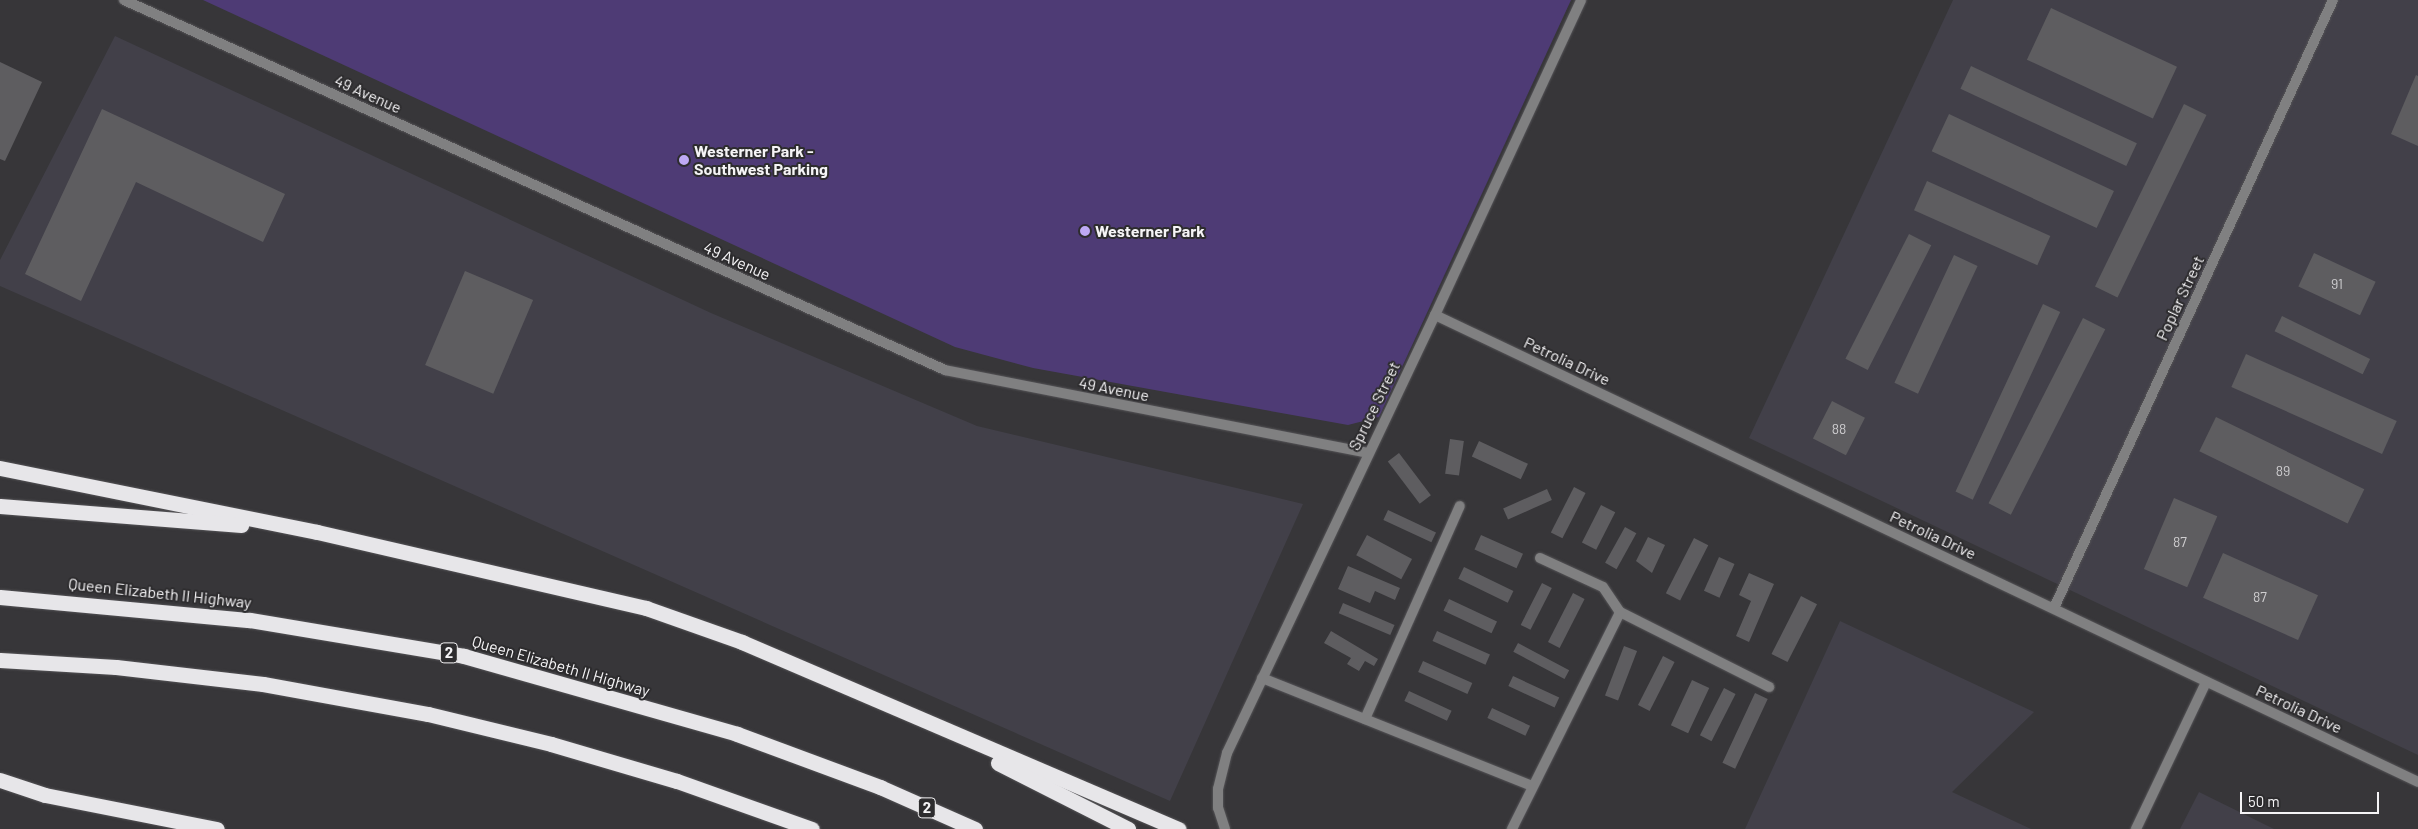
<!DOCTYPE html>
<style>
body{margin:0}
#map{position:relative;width:2418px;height:829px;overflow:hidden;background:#373639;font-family:Barlow,sans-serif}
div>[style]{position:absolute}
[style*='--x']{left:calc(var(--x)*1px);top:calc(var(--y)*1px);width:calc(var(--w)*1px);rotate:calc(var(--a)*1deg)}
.built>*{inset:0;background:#424049}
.green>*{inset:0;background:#4e3b75}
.building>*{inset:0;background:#5e5d60;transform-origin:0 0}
.roads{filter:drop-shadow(0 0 1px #555457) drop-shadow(0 0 1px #555457)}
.minor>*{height:10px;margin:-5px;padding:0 5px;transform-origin:5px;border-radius:5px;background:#808081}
.tertiary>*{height:10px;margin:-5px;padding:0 5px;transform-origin:5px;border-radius:5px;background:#808081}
.motorway>*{height:15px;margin:-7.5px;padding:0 7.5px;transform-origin:7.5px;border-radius:7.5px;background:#e7e6e9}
.dots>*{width:14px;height:14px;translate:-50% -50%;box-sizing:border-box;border:2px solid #2d2c2e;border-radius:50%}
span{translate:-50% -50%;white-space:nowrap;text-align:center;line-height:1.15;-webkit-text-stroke:4px #2d2c2e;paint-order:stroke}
.number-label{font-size:14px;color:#cfced0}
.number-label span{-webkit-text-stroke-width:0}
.shield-label span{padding:1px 4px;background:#2d2c2e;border:1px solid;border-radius:4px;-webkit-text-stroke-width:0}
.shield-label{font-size:15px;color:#f5f4f6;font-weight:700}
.street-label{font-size:16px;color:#f5f4f6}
.poi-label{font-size:16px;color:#f5f4f6;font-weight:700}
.left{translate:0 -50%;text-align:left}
.scale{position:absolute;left:2240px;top:792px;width:139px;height:22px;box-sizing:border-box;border:2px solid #f5f4f6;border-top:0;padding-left:6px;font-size:15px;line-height:18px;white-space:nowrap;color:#f5f4f6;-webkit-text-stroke:4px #2d2c2e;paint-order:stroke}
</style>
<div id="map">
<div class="built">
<div style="clip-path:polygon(1953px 0,2418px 0,2418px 755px,1749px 438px)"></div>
<div style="clip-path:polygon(115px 36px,711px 313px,977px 426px,1303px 504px,1170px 801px,0 286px,0 260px)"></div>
<div style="clip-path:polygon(1840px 621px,2034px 712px,1952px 792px,2031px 829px,1745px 829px)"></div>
<div style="clip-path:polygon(2199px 792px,2274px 829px,2180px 829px)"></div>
</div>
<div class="green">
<div style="clip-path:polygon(203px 0,1571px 0,1379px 417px,1348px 425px,1033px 368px,955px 347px)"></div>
</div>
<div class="building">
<div style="left:2051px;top:8px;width:139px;height:57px;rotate:25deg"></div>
<div style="clip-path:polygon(0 62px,42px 82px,5px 161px,0 159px)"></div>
<div style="left:1971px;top:66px;width:183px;height:25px;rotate:25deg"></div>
<div style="clip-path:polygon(2416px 75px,2418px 76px,2418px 146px,2391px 134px)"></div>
<div style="left:2184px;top:104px;width:25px;height:203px;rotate:26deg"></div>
<div style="clip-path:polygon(102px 109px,285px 194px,263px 242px,136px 182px,81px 301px,25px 274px)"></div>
<div style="left:1949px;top:114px;width:182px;height:41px;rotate:25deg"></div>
<div style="left:1927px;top:181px;width:135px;height:32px;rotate:24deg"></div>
<div style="left:1909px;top:234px;width:25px;height:140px;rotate:27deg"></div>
<div style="left:2314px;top:253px;width:68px;height:37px;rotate:25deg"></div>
<div style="left:1954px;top:255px;width:26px;height:141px;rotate:25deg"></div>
<div style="left:465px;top:271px;width:74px;height:102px;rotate:23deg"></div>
<div style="left:2043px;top:304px;width:19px;height:207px;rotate:25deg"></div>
<div style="left:2282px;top:316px;width:98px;height:17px;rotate:26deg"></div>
<div style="left:2083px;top:318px;width:25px;height:208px;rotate:27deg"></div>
<div style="left:2246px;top:354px;width:165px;height:36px;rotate:24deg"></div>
<div style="left:1832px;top:401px;width:37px;height:42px;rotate:27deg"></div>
<div style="left:2216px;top:417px;width:165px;height:38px;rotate:26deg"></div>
<div style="left:1450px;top:439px;width:14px;height:35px;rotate:8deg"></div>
<div style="left:1479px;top:441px;width:54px;height:17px;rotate:25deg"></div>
<div style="left:1399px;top:453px;width:53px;height:14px;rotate:53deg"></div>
<div style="left:1574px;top:487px;width:13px;height:51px;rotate:27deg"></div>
<div style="left:1547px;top:489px;width:12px;height:48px;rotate:66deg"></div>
<div style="left:2174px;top:498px;width:47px;height:77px;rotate:23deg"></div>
<div style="left:1601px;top:505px;width:16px;height:42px;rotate:27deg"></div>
<div style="left:1388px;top:510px;width:53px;height:11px;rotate:25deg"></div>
<div style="left:1625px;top:527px;width:13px;height:41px;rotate:29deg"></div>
<div style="left:1367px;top:535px;width:51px;height:23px;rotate:28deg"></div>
<div style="left:1481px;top:535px;width:46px;height:16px;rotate:24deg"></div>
<div style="clip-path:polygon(1648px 537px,1665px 545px,1652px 573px,1636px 561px)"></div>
<div style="left:1694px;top:538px;width:16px;height:62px;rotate:27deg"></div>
<div style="left:2223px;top:553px;width:104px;height:49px;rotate:24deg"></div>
<div style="left:1719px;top:557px;width:17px;height:37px;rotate:24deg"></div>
<div style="clip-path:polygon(1348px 566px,1400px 588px,1395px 600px,1375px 591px,1370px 603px,1338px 589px)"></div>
<div style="left:1464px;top:567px;width:55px;height:13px;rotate:26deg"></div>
<div style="clip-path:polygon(1749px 573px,1774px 584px,1749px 642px,1736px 636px,1751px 601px,1739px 595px)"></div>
<div style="left:1542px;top:583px;width:11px;height:47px;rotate:27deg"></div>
<div style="left:1573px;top:593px;width:13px;height:55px;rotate:27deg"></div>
<div style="left:1801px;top:596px;width:18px;height:65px;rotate:27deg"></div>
<div style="left:1449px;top:599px;width:53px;height:13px;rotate:25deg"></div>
<div style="left:1343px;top:603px;width:56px;height:11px;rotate:23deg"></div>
<div style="clip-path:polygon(1331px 631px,1378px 659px,1374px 666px,1365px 661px,1359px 671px,1347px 664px,1351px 658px,1324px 643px)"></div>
<div style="left:1437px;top:631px;width:58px;height:11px;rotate:24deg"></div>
<div style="left:1518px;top:643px;width:58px;height:10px;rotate:28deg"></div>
<div style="left:1624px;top:646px;width:14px;height:53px;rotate:21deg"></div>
<div style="left:1663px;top:656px;width:13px;height:55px;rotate:27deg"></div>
<div style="left:1423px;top:661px;width:54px;height:12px;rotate:24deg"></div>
<div style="left:1513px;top:676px;width:51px;height:11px;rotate:25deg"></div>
<div style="left:1692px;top:680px;width:19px;height:50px;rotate:25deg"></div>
<div style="left:1724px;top:688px;width:13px;height:53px;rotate:27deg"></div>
<div style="left:1409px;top:691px;width:47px;height:11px;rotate:25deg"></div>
<div style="left:1755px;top:693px;width:14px;height:77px;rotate:25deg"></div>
<div style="left:1492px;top:708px;width:42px;height:11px;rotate:25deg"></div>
</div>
<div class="roads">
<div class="minor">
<div style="--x:1435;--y:315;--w:347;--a:-65.1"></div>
<div style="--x:1540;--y:558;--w:69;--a:24.7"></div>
<div style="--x:1603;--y:587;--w:30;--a:56"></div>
<div style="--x:1620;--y:612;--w:167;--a:26.7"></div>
<div style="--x:2054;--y:608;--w:669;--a:-65.35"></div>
<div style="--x:1262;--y:678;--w:291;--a:21.8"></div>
<div style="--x:1365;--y:719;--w:233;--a:-66"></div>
<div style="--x:1512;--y:829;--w:242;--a:-63.5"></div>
<div style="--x:2136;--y:829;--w:163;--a:-64.5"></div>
</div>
<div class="tertiary">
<div style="--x:124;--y:0;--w:901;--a:24.26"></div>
<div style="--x:945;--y:370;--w:431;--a:11.1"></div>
<div style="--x:1225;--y:829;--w:22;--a:-108"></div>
<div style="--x:1218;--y:808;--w:19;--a:-90"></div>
<div style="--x:1218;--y:789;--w:37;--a:-76"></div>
<div style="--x:1227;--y:753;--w:485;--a:-64.6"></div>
<div style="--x:1435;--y:315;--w:1088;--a:25.41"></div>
</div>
<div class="motorway">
<div style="--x:0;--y:468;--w:323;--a:11.4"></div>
<div style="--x:317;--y:532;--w:338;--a:13"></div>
<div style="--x:646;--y:608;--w:102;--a:19.5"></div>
<div style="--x:742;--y:642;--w:475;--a:23.2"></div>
<div style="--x:0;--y:506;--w:242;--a:4.5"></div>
<div style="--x:0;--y:597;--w:251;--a:5.3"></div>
<div style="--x:250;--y:620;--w:217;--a:9.5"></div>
<div style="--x:464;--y:656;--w:284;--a:15.9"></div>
<div style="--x:737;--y:734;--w:153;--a:20.3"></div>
<div style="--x:880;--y:787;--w:104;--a:23.9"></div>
<div style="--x:0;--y:660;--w:116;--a:3.5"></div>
<div style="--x:116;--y:667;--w:148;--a:6.6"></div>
<div style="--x:263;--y:684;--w:168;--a:10.3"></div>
<div style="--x:428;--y:714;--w:127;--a:13.7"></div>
<div style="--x:551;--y:744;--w:131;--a:16.4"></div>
<div style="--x:677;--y:781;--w:143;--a:19.6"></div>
<div style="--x:998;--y:763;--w:146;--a:26.9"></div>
<div style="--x:0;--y:780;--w:47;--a:18.4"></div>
<div style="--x:45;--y:795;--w:175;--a:11.2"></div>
</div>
</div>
<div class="dots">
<div style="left:684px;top:160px;background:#bea9f4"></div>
<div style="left:1085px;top:231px;background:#bea9f4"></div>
</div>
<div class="number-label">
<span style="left:2337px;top:284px">91</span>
<span style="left:1839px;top:429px">88</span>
<span style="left:2283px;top:471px">89</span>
<span style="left:2180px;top:542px">87</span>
<span style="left:2260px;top:597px">87</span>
</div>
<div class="shield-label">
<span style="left:449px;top:653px">2</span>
<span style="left:927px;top:808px">2</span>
</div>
<div class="street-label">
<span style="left:368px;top:94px;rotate:24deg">49 Avenue</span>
<span style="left:737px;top:261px;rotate:24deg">49 Avenue</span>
<span style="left:2180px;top:298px;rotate:-65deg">Poplar Street</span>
<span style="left:1567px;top:361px;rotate:25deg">Petrolia Drive</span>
<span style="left:1114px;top:389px;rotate:11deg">49 Avenue</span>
<span style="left:1374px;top:406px;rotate:-64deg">Spruce Street</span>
<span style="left:1933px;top:535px;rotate:25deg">Petrolia Drive</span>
<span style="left:160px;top:593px;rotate:6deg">Queen Elizabeth II Highway</span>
<span style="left:561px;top:666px;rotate:16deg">Queen Elizabeth II Highway</span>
<span style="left:2299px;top:709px;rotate:25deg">Petrolia Drive</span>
</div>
<div class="poi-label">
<span class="left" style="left:694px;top:160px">Westerner Park -<br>Southwest Parking</span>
<span class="left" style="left:1095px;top:231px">Westerner Park</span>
</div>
<div class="scale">50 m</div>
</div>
